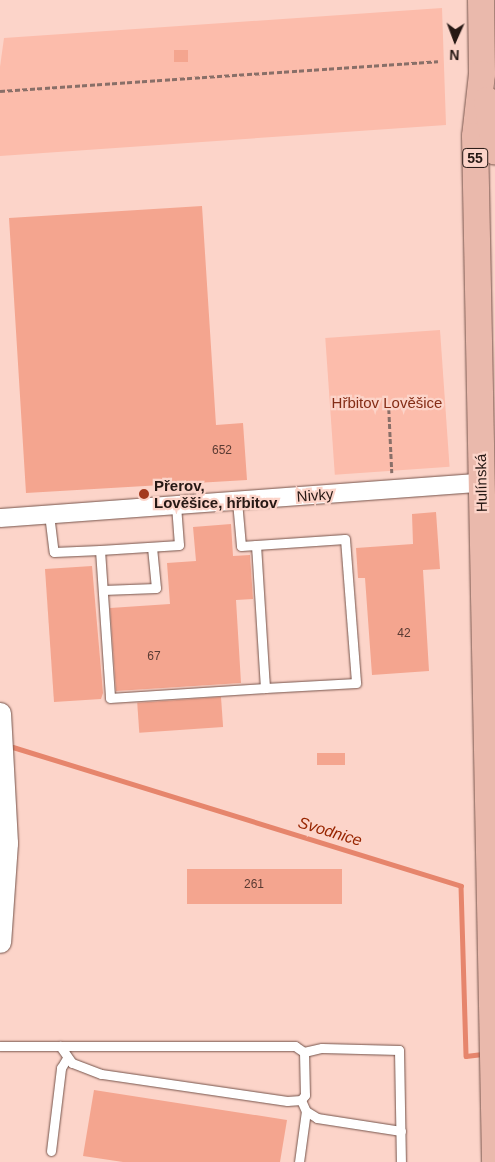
<!DOCTYPE html>
<meta charset="utf-8">
<style>
body{margin:0}
#map{position:relative;width:495px;height:1162px;overflow:hidden;background:#fcd4c9;font-family:Arial,sans-serif}
div>[style]{position:absolute}
[style*='--x']{left:calc(var(--x)*1px);top:calc(var(--y)*1px);width:calc(var(--w)*1px);rotate:calc(var(--a)*1deg)}
.green>*{inset:0;background:#fcbcab;transform-origin:0 0}
.stream>*{height:4.5px;margin:-2.25px;padding:0 2.25px;transform-origin:2.25px;border-radius:2.25px;background:#e6856c}
.building>*{inset:0;background:#f4a58f;transform-origin:0 0}
.path>*{height:2.5px;margin-top:-1.25px;transform-origin:0;background:repeating-linear-gradient(90deg,#896f68 0 5px,transparent 0 7.5px)}
.roads{filter:drop-shadow(0 0 1px #76544b) drop-shadow(0 0 1px #76544b)}
.service>*{height:9px;margin:-4.5px;padding:0 4.5px;transform-origin:4.5px;border-radius:4.5px;background:#fff}
.minor>*{height:18px;margin:-9px;padding:0 9px;transform-origin:9px;border-radius:9px;background:#fff}
.tertiary>*{height:21px;margin:-10.5px;padding:0 10.5px;transform-origin:10.5px;border-radius:10.5px;background:#fff}
.primary>*{height:26px;margin:-13px;padding:0 13px;transform-origin:13px;border-radius:13px;background:#eab9ac}
.dots>*{width:14px;height:14px;translate:-50% -50%;box-sizing:border-box;border:2px solid #fcd4c9;border-radius:50%}
span{translate:-50% -50%;white-space:nowrap;text-align:center;line-height:1.15;-webkit-text-stroke:4.5px #fcd4c9;paint-order:stroke}
.number-label{font-size:12px;color:#5a3b33}
.number-label span{-webkit-text-stroke-width:0}
.shield-label span{padding:1px 4px;background:#fcd4c9;border:1px solid;border-radius:4px;-webkit-text-stroke-width:0}
.shield-label{font-size:14px;color:#261814;font-weight:700}
.park-label{font-size:15px;color:#842d16}
.street-label{font-size:15px;color:#261814}
.poi-label{font-size:15px;color:#261814;font-weight:700}
.left{translate:0 -50%;text-align:left}
.water-label{font-size:16px;color:#972500;font-style:italic}
.north{position:absolute;left:430px;top:15px;width:50px;height:50px;-webkit-text-stroke:4px #fcd4c9;paint-order:stroke;rotate:182deg;font-size:14px;font-weight:700;line-height:20px;text-align:center;color:#261814}
.north::after{content:'';display:block;margin:auto;width:18px;height:22px;background:#261814;clip-path:polygon(50% 0,100% 100%,50% 72%,0 100%)}
</style>
<div id="map">
<div class="green">
<div style="clip-path:polygon(442px 8px,446px 125px,0 156px,0 67px,4px 38px)"></div>
<div style="left:440px;top:330px;width:137px;height:115px;rotate:86deg"></div>
</div>
<div class="stream">
<div style="--x:13;--y:747;--w:469;--a:17.2"></div>
<div style="--x:461;--y:886;--w:170;--a:88.3"></div>
<div style="--x:466;--y:1056;--w:16;--a:-7"></div>
</div>
<div class="building">
<div style="left:188px;top:50px;width:12px;height:14px;rotate:90deg"></div>
<div style="clip-path:polygon(202px 206px,216px 425px,243px 423px,247px 480px,26px 493px,9px 218px)"></div>
<div style="clip-path:polygon(436px 512px,440px 569px,423px 570px,429px 671px,372px 675px,365px 578px,358px 578px,356px 548px,413px 544px,412px 514px)"></div>
<div style="clip-path:polygon(231px 524px,233px 556px,250px 555px,253px 599px,236px 600px,241px 683px,116px 691px,110px 608px,170px 604px,167px 563px,196px 561px,193px 527px)"></div>
<div style="clip-path:polygon(92px 566px,103px 693px,101px 699px,54px 702px,45px 569px)"></div>
<div style="left:221px;top:697px;width:30px;height:84px;rotate:86deg"></div>
<div style="left:345px;top:753px;width:12px;height:28px;rotate:90deg"></div>
<div style="left:342px;top:869px;width:35px;height:155px;rotate:90deg"></div>
<div style="clip-path:polygon(94px 1090px,287px 1120px,280px 1162px,123px 1162px,83px 1156px)"></div>
</div>
<div class="path">
<div style="--x:0;--y:91;--w:439;--a:-3.9"></div>
<div style="--x:389;--y:409;--w:64;--a:87.3"></div>
</div>
<div class="roads">
<div class="service">
<div style="--x:237;--y:501;--w:45;--a:84.9"></div>
<div style="--x:241;--y:546;--w:15;--a:-4"></div>
<div style="--x:256;--y:545;--w:89;--a:-3.9"></div>
<div style="--x:345;--y:539;--w:144;--a:85.6"></div>
<div style="--x:356;--y:683;--w:91;--a:176.9"></div>
<div style="--x:265;--y:688;--w:143;--a:-93.6"></div>
<div style="--x:176;--y:505;--w:40;--a:85.7"></div>
<div style="--x:179;--y:545;--w:79;--a:176.4"></div>
<div style="--x:100;--y:550;--w:148;--a:86.1"></div>
<div style="--x:110;--y:698;--w:155;--a:-3.7"></div>
<div style="--x:49;--y:514;--w:38;--a:83"></div>
<div style="--x:54;--y:552;--w:46;--a:-2.5"></div>
<div style="--x:103;--y:590;--w:53;--a:-2.2"></div>
<div style="--x:156;--y:588;--w:41;--a:-95.6"></div>
<div style="--x:0;--y:1046;--w:295;--a:0"></div>
<div style="--x:295;--y:1046;--w:11;--a:34"></div>
<div style="--x:304;--y:1052;--w:43;--a:88.7"></div>
<div style="--x:305;--y:1095;--w:6;--a:129"></div>
<div style="--x:301;--y:1100;--w:14;--a:176"></div>
<div style="--x:287;--y:1101;--w:188;--a:-171.7"></div>
<div style="--x:101;--y:1074;--w:31;--a:-159"></div>
<div style="--x:72;--y:1063;--w:21;--a:-125"></div>
<div style="--x:304;--y:1052;--w:18;--a:-13"></div>
<div style="--x:322;--y:1048;--w:77;--a:1.5"></div>
<div style="--x:399;--y:1050;--w:112;--a:89"></div>
<div style="--x:301;--y:1100;--w:12;--a:66"></div>
<div style="--x:306;--y:1111;--w:13;--a:32"></div>
<div style="--x:317;--y:1118;--w:85;--a:8.8"></div>
<div style="--x:51;--y:1151;--w:84;--a:-83.1"></div>
<div style="--x:61;--y:1068;--w:12;--a:-59"></div>
<div style="--x:299;--y:1162;--w:51;--a:-82.2"></div>
</div>
<div class="minor">
<div style="--x:0;--y:518;--w:482;--a:-4.2"></div>
</div>
<div class="tertiary">
<div style="--x:0;--y:713;--w:130;--a:86.9"></div>
<div style="--x:7;--y:843;--w:99;--a:94"></div>
</div>
<div class="primary">
<div style="--x:481;--y:0;--w:74;--a:89.2"></div>
<div style="--x:482;--y:74;--w:62;--a:96.4"></div>
<div style="--x:475;--y:136;--w:1026;--a:88.88"></div>
<div style="--x:487;--y:100;--w:52;--a:81.1"></div>
</div>
</div>
<div class="dots">
<div style="left:144px;top:494px;background:#a33a1e"></div>
</div>
<div class="number-label">
<span style="left:222px;top:451px">652</span>
<span style="left:404px;top:634px">42</span>
<span style="left:154px;top:657px">67</span>
<span style="left:254px;top:885px">261</span>
</div>
<div class="shield-label">
<span style="left:475px;top:158px">55</span>
</div>
<div class="park-label">
<span style="left:387px;top:403px">Hřbitov Lověšice</span>
</div>
<div class="street-label">
<span style="left:481px;top:483px;rotate:-91deg">Hulínská</span>
<span style="left:315px;top:495px;rotate:-4deg">Nivky</span>
</div>
<div class="poi-label">
<span class="left" style="left:154px;top:494px">Přerov,<br>Lověšice, hřbitov</span>
</div>
<div class="water-label">
<span style="left:330px;top:832px;rotate:17deg">Svodnice</span>
</div>
<div class="north">N</div>
</div>
